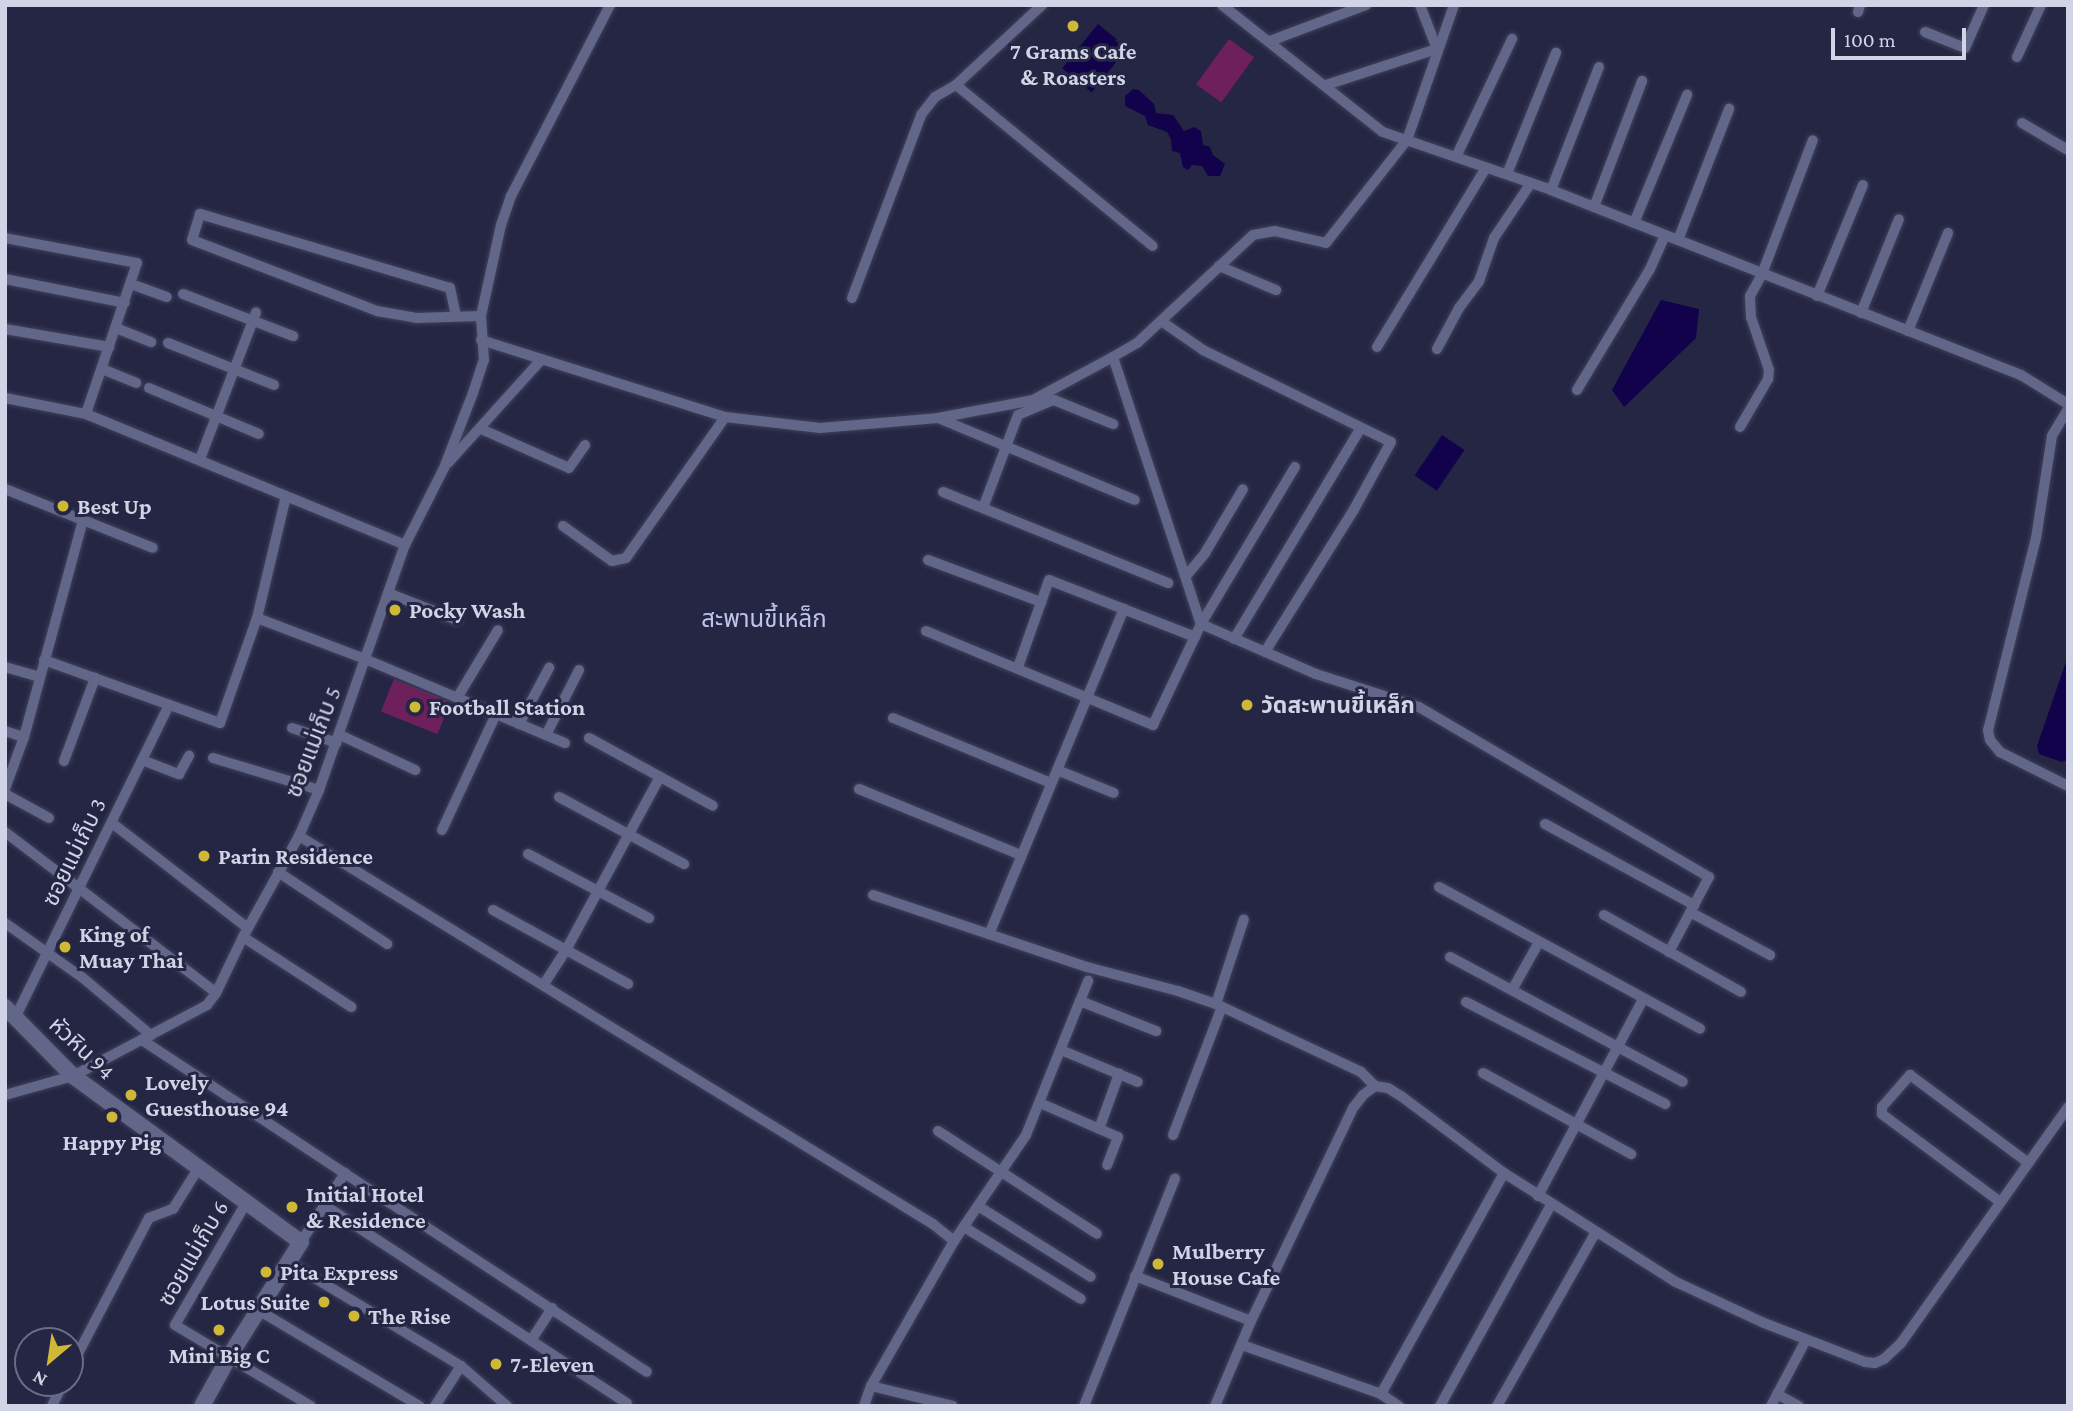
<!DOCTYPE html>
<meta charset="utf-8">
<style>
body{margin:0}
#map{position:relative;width:2073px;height:1411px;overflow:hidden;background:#242643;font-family:"Crimson Pro","Noto Sans Thai",serif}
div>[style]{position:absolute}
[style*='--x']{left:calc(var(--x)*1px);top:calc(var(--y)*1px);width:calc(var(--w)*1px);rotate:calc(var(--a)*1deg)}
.green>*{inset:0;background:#6d205b;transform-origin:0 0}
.water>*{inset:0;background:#12024c;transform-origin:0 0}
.roads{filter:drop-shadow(0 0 2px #40415a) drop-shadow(0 0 2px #40415a)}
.street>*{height:10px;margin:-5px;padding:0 5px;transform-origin:5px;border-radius:5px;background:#626688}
.secondary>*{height:16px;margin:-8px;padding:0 8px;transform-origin:8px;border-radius:8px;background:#626688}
.dots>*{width:19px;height:19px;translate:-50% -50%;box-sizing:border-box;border:4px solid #242643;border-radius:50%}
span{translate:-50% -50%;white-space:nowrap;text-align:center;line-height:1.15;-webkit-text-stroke:6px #242643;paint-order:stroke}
.poi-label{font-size:23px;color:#d1d4e7;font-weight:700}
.left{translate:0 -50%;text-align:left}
.right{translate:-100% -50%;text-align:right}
.street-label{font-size:23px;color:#d1d4e7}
.neighbourhood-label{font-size:24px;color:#bec4ea}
.frame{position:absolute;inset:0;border:7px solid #d1d4e7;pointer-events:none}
.north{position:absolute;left:14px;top:1327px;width:70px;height:70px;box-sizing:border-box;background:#242643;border:2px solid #696c85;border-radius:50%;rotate:209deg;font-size:19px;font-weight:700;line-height:28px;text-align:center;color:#d1d4e7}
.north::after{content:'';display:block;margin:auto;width:24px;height:32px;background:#cfb837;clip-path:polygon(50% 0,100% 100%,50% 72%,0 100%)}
.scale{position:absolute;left:1831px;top:28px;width:135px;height:32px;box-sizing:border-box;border:4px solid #d1d4e7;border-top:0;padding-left:9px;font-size:21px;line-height:24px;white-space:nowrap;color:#d1d4e7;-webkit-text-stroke:5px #242643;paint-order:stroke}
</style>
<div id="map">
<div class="green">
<div style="left:1229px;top:39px;width:31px;height:56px;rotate:36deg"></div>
<div style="left:394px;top:679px;width:61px;height:35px;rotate:22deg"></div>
</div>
<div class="water">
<div style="left:1098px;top:24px;width:38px;height:57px;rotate:39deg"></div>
<div style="clip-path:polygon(1133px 89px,1139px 90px,1154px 104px,1156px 113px,1173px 115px,1184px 131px,1194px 127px,1201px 131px,1203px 145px,1210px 147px,1213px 155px,1225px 164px,1220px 176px,1208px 176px,1202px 166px,1192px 165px,1188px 170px,1183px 167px,1180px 153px,1172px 151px,1171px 139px,1167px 132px,1148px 125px,1145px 116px,1125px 106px,1125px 96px)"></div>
<div style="clip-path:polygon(1661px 300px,1699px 309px,1696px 338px,1624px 407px,1612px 390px)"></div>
<div style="left:1442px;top:435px;width:27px;height:49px;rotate:34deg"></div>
<div style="clip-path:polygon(2068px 656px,2068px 760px,2062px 762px,2039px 754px,2037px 746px)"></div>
</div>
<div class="roads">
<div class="street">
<div style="--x:1042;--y:5;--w:117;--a:137.1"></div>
<div style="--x:956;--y:85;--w:254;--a:39.3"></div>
<div style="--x:1222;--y:5;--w:205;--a:38.3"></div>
<div style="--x:1383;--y:132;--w:178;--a:19"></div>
<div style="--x:1551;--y:190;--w:505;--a:21.49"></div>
<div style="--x:2021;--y:375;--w:55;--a:31.7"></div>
<div style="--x:1420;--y:5;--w:47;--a:68.9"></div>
<div style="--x:1454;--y:5;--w:143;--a:109.2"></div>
<div style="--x:1407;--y:140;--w:131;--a:128.2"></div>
<div style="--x:1326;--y:243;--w:52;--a:-166.8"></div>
<div style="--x:1275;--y:231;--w:22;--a:170"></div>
<div style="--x:1253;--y:235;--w:158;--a:137"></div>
<div style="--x:1137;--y:343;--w:28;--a:150"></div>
<div style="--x:1113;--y:357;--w:281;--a:71.8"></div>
<div style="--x:1201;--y:624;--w:125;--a:23.5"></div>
<div style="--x:1316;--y:674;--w:108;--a:17.8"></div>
<div style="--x:1419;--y:707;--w:336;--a:30.4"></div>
<div style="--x:1709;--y:877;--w:85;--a:118.1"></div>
<div style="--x:1858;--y:12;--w:7;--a:-74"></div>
<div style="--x:1925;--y:32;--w:43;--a:21.8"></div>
<div style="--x:1965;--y:48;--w:47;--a:-66.2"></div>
<div style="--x:1270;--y:41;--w:103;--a:-20.6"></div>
<div style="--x:2017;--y:57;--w:57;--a:-65.2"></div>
<div style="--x:1326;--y:85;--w:117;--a:-18"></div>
<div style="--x:2022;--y:123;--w:53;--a:30.4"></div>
<div style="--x:1456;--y:157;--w:131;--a:-64.6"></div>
<div style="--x:1507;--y:174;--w:131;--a:-68"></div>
<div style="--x:1551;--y:190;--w:132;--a:-68.7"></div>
<div style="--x:1594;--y:207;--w:135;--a:-69.1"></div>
<div style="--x:1634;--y:223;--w:139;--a:-67.5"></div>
<div style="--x:5;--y:238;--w:134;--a:10.7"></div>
<div style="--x:137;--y:263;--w:159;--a:108.7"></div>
<div style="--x:1678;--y:240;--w:141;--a:-68.7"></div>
<div style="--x:1219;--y:266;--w:62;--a:22.8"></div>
<div style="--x:5;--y:279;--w:122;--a:11.3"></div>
<div style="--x:131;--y:284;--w:38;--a:20"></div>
<div style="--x:183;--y:294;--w:118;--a:20.9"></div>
<div style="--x:1817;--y:296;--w:120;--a:-67.5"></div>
<div style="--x:852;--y:298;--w:196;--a:-69.3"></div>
<div style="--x:921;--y:115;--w:23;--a:-52"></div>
<div style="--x:935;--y:97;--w:24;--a:-30"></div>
<div style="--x:1861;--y:313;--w:101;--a:-68"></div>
<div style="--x:456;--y:316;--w:29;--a:-102"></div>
<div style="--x:450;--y:288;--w:261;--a:-163.5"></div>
<div style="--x:200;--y:214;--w:27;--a:107"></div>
<div style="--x:192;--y:240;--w:198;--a:21"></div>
<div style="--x:377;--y:311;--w:40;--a:10"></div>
<div style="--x:416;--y:318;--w:65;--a:-1.8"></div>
<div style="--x:1161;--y:321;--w:51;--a:34.6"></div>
<div style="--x:1203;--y:350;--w:209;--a:26.1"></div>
<div style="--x:1391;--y:442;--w:79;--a:118.8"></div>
<div style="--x:1353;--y:511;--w:166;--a:122"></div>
<div style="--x:116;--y:328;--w:38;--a:22"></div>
<div style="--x:5;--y:329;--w:106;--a:9.8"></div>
<div style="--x:1908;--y:331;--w:106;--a:-67.8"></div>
<div style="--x:481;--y:340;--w:256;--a:17.5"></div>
<div style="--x:725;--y:417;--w:96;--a:6.6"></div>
<div style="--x:820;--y:428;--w:118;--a:-4.8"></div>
<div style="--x:938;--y:418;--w:97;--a:-10.7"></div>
<div style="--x:1033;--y:400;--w:91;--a:-28.3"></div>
<div style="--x:168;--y:343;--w:114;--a:21.6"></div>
<div style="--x:1377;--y:347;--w:210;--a:-58.7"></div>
<div style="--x:1437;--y:349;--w:47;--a:-61.8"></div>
<div style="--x:1459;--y:308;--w:34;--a:-53"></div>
<div style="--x:1479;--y:281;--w:46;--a:-70.8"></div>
<div style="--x:1494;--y:238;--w:66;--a:-56.1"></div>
<div style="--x:102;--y:369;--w:37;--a:22"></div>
<div style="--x:149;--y:388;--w:119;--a:22.7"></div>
<div style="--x:1577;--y:390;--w:141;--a:-58.9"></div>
<div style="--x:1650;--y:269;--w:36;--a:-66"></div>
<div style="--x:5;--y:398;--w:83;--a:11.2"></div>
<div style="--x:86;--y:414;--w:345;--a:22.3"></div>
<div style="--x:2068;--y:409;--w:31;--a:121"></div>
<div style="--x:2052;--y:436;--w:103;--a:98.9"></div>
<div style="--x:2036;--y:538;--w:198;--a:104"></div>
<div style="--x:1988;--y:730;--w:10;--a:79"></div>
<div style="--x:1990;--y:740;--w:16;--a:50"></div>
<div style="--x:2000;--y:752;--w:76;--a:26.6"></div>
<div style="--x:938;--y:418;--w:213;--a:22.6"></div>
<div style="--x:1740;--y:427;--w:56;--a:-59.7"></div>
<div style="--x:1768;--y:379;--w:9;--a:-84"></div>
<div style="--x:1769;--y:370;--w:56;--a:-108.8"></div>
<div style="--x:1751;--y:317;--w:21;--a:-93"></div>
<div style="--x:1750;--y:296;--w:25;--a:-61"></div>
<div style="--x:1762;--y:274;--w:143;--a:-69.2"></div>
<div style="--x:481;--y:429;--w:96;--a:23.9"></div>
<div style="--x:569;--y:468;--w:28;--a:-55"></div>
<div style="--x:200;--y:459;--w:157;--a:-69.1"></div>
<div style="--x:448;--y:463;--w:140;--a:-47.9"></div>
<div style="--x:5;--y:489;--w:84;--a:21.7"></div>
<div style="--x:83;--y:520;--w:225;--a:105.2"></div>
<div style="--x:24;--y:737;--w:55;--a:110.1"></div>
<div style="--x:943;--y:492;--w:243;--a:22"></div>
<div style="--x:983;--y:508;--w:99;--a:-69.4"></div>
<div style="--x:1018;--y:415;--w:39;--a:-23"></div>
<div style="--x:1054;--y:400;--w:64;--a:22.1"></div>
<div style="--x:83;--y:520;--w:75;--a:21.8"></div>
<div style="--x:563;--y:526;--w:60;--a:35.5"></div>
<div style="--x:612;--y:561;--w:14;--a:-12"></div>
<div style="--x:626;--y:558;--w:172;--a:-54.9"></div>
<div style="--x:928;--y:560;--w:121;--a:20.4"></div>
<div style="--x:1186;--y:576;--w:30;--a:-50"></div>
<div style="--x:1205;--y:553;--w:74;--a:-59.3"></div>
<div style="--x:388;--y:593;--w:74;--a:21.4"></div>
<div style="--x:257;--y:618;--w:125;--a:-76.6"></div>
<div style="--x:926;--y:631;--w:246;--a:22.5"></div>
<div style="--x:1153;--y:725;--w:112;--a:-64.6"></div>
<div style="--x:1201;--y:624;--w:183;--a:-59.1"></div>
<div style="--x:1234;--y:639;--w:246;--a:-59"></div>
<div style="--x:44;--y:660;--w:187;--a:19.7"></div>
<div style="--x:220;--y:723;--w:111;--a:-70.6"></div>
<div style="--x:257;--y:618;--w:116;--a:20.8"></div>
<div style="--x:365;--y:659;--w:217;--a:22.8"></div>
<div style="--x:5;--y:667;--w:36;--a:16"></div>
<div style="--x:1018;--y:667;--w:92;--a:-70.4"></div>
<div style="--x:1049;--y:580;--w:157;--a:21.3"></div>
<div style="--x:457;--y:698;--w:79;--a:-58.9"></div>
<div style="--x:893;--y:718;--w:171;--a:22.4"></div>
<div style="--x:519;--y:724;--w:64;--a:-61.8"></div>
<div style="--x:292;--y:728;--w:47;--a:18.4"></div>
<div style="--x:5;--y:731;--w:20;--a:18"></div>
<div style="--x:340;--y:735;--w:83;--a:25"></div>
<div style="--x:546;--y:735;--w:73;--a:-63.1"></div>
<div style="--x:589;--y:738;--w:141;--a:28.7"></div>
<div style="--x:213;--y:758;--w:111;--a:16.8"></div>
<div style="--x:142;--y:760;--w:40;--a:21"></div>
<div style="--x:179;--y:774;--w:21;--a:-61"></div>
<div style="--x:64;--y:761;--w:89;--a:-69.5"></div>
<div style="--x:1057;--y:770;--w:61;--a:22"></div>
<div style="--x:859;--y:789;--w:175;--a:22.2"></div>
<div style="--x:5;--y:794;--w:50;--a:28.6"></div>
<div style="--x:559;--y:797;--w:142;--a:28.2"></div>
<div style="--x:112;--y:823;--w:172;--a:37.7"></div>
<div style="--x:1545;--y:824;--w:170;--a:28.5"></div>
<div style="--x:442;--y:830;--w:128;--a:-65"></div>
<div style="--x:5;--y:832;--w:265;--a:37.3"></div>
<div style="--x:299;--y:836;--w:743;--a:31.47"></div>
<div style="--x:933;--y:1224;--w:27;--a:39"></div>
<div style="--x:528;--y:854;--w:137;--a:27.9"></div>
<div style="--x:278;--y:872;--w:131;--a:33.4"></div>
<div style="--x:1439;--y:887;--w:297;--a:28.5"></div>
<div style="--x:873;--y:895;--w:226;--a:18.6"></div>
<div style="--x:1087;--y:967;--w:94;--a:14.8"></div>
<div style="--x:1178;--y:991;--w:40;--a:18.9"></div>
<div style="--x:1216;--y:1004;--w:160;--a:25.1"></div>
<div style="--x:1361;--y:1072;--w:20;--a:45"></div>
<div style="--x:493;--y:910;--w:154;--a:28.7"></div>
<div style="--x:1690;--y:912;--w:91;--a:28.3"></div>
<div style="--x:1604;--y:915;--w:157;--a:29.3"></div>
<div style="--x:5;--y:923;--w:95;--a:35.2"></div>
<div style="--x:83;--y:978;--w:89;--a:40"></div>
<div style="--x:990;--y:932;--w:350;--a:-67.5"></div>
<div style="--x:243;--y:937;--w:129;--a:32.9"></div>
<div style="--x:1450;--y:957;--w:264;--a:28.2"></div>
<div style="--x:544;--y:984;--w:40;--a:-57.1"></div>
<div style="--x:566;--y:950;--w:197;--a:-61.5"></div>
<div style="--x:1512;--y:990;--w:55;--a:-60.6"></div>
<div style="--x:1080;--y:1001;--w:22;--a:-68"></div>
<div style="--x:1466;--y:1002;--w:224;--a:27.1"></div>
<div style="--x:1216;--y:1004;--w:89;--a:-71.8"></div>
<div style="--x:16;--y:1016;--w:347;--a:-63.8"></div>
<div style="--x:142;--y:1040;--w:604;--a:33.32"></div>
<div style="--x:1061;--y:1050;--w:83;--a:22.6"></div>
<div style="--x:1483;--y:1073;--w:169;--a:28.7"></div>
<div style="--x:5;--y:1095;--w:71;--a:-15.6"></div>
<div style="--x:73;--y:1076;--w:152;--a:-27.9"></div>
<div style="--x:207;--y:1005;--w:15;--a:-53"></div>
<div style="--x:216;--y:993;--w:62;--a:-64.3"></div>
<div style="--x:243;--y:937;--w:115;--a:-61"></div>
<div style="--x:299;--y:836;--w:50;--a:-66.5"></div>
<div style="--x:319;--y:790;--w:260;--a:-70.7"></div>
<div style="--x:405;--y:545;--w:86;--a:-63.1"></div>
<div style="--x:444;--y:468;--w:80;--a:-68.9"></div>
<div style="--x:473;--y:393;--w:35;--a:-72"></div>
<div style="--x:484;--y:360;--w:44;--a:-93.9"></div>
<div style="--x:481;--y:316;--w:93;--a:-77.6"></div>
<div style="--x:501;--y:225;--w:31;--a:-71"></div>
<div style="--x:511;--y:196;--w:215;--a:-62.6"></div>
<div style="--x:1040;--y:1103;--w:85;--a:23.6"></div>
<div style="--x:1118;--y:1137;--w:30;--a:111"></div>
<div style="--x:1099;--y:1129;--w:59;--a:-70"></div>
<div style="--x:938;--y:1131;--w:189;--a:32.9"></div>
<div style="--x:1173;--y:1135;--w:137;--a:-69.1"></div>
<div style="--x:1538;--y:1196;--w:223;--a:-61.9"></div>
<div style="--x:1999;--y:1201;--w:146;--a:-143.4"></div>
<div style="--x:1882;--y:1114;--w:7;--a:-90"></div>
<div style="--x:1882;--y:1107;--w:43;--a:-48.8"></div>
<div style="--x:1910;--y:1075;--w:146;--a:36.6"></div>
<div style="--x:246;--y:1203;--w:141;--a:120.2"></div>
<div style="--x:175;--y:1325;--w:158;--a:30.8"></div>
<div style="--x:324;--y:1205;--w:362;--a:33.2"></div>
<div style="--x:978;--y:1206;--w:133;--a:32.1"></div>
<div style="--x:964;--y:1227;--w:137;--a:31.6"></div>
<div style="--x:301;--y:1242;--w:82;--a:-57.5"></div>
<div style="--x:288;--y:1262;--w:202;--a:31"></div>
<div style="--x:461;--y:1366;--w:61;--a:41"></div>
<div style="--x:1135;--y:1276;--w:124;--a:21.2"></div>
<div style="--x:258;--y:1310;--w:188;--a:30.7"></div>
<div style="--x:532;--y:1339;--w:37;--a:-57"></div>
<div style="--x:1242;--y:1345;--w:147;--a:19.4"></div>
<div style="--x:1381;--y:1394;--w:22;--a:34"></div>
<div style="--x:70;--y:1369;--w:170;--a:-62.4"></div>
<div style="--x:149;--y:1218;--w:26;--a:-21"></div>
<div style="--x:173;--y:1209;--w:47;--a:-58"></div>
<div style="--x:871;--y:1386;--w:167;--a:-60.2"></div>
<div style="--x:954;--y:1241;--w:128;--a:-55.8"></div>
<div style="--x:1026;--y:1135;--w:144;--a:-68.1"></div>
<div style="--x:1080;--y:1001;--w:82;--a:21.5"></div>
<div style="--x:1381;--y:1394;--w:253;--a:-60.9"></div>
<div style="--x:1777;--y:1394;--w:25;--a:29"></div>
<div style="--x:52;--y:1406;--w:25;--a:-64"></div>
<div style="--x:435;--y:1406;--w:48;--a:-57"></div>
<div style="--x:864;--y:1406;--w:21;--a:-71"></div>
<div style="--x:871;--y:1386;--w:84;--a:13.7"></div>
<div style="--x:1084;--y:1406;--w:245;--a:-68.2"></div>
<div style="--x:1215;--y:1406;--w:92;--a:-67"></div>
<div style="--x:1251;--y:1321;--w:236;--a:-64.4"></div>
<div style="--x:1353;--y:1108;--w:16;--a:-52"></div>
<div style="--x:1363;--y:1095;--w:15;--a:-37"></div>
<div style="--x:1375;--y:1086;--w:13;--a:9"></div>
<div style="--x:1388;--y:1088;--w:15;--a:32"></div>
<div style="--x:1401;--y:1096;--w:129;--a:36.8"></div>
<div style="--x:1504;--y:1173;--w:204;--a:32.4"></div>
<div style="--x:1676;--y:1282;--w:97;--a:25"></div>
<div style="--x:1764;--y:1323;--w:108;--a:21.1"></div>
<div style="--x:1865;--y:1362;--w:10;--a:6"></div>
<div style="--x:1875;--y:1363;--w:10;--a:-24"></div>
<div style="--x:1884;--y:1359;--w:23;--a:-43"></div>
<div style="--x:1901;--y:1343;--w:289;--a:-54.7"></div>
<div style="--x:1440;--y:1406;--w:230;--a:-61.1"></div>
<div style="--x:1497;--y:1406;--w:200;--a:-60.4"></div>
<div style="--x:1771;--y:1406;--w:75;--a:-62.1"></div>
</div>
<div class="secondary">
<div style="--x:5;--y:1007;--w:97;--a:45.4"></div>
<div style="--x:73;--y:1076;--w:282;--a:36.1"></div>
<div style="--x:301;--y:1242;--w:136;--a:122.1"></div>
<div style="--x:229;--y:1357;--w:56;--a:118.9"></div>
</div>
</div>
<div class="dots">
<div style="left:1073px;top:26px;background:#cfb837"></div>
<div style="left:63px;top:506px;background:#cfb837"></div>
<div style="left:395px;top:610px;background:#cfb837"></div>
<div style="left:1247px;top:705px;background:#cfb837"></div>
<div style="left:415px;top:707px;background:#cfb837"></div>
<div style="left:204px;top:856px;background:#cfb837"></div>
<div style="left:65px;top:947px;background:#cfb837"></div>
<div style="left:131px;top:1095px;background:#cfb837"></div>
<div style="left:112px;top:1117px;background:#cfb837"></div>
<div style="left:292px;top:1207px;background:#cfb837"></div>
<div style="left:1158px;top:1264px;background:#cfb837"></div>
<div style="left:266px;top:1272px;background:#cfb837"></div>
<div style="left:324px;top:1302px;background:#cfb837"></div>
<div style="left:354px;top:1316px;background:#cfb837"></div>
<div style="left:219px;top:1330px;background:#cfb837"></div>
<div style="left:496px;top:1364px;background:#cfb837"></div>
</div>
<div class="poi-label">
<span style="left:1073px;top:64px">7 Grams Cafe<br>&amp; Roasters</span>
<span class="left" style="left:77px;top:506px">Best Up</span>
<span class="left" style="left:409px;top:610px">Pocky Wash</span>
<span class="left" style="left:1261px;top:705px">วัดสะพานขี้เหล็ก</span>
<span class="left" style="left:429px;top:707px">Football Station</span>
<span class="left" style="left:218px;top:856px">Parin Residence</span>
<span class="left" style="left:79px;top:947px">King of<br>Muay Thai</span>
<span class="left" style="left:145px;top:1095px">Lovely<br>Guesthouse 94</span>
<span style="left:112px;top:1142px">Happy Pig</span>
<span class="left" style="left:306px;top:1207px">Initial Hotel<br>&amp; Residence</span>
<span class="left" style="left:1172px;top:1264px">Mulberry<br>House Cafe</span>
<span class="left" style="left:280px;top:1272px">Pita Express</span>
<span class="right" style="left:310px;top:1302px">Lotus Suite</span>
<span class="left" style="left:368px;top:1316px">The Rise</span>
<span style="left:219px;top:1355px">Mini Big C</span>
<span class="left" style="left:510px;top:1364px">7-Eleven</span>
</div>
<div class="street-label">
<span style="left:313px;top:742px;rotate:-69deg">ซอยแม่เก็บ 5</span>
<span style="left:74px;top:852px;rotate:-64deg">ซอยแม่เก็บ 3</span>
<span style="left:82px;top:1048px;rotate:43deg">หัวหิน 94</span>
<span style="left:193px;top:1253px;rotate:-60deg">ซอยแม่เก็บ 6</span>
</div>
<div class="neighbourhood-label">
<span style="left:764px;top:619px">สะพานขี้เหล็ก</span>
</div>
<div class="frame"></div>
<div class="north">N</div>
<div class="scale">100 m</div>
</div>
